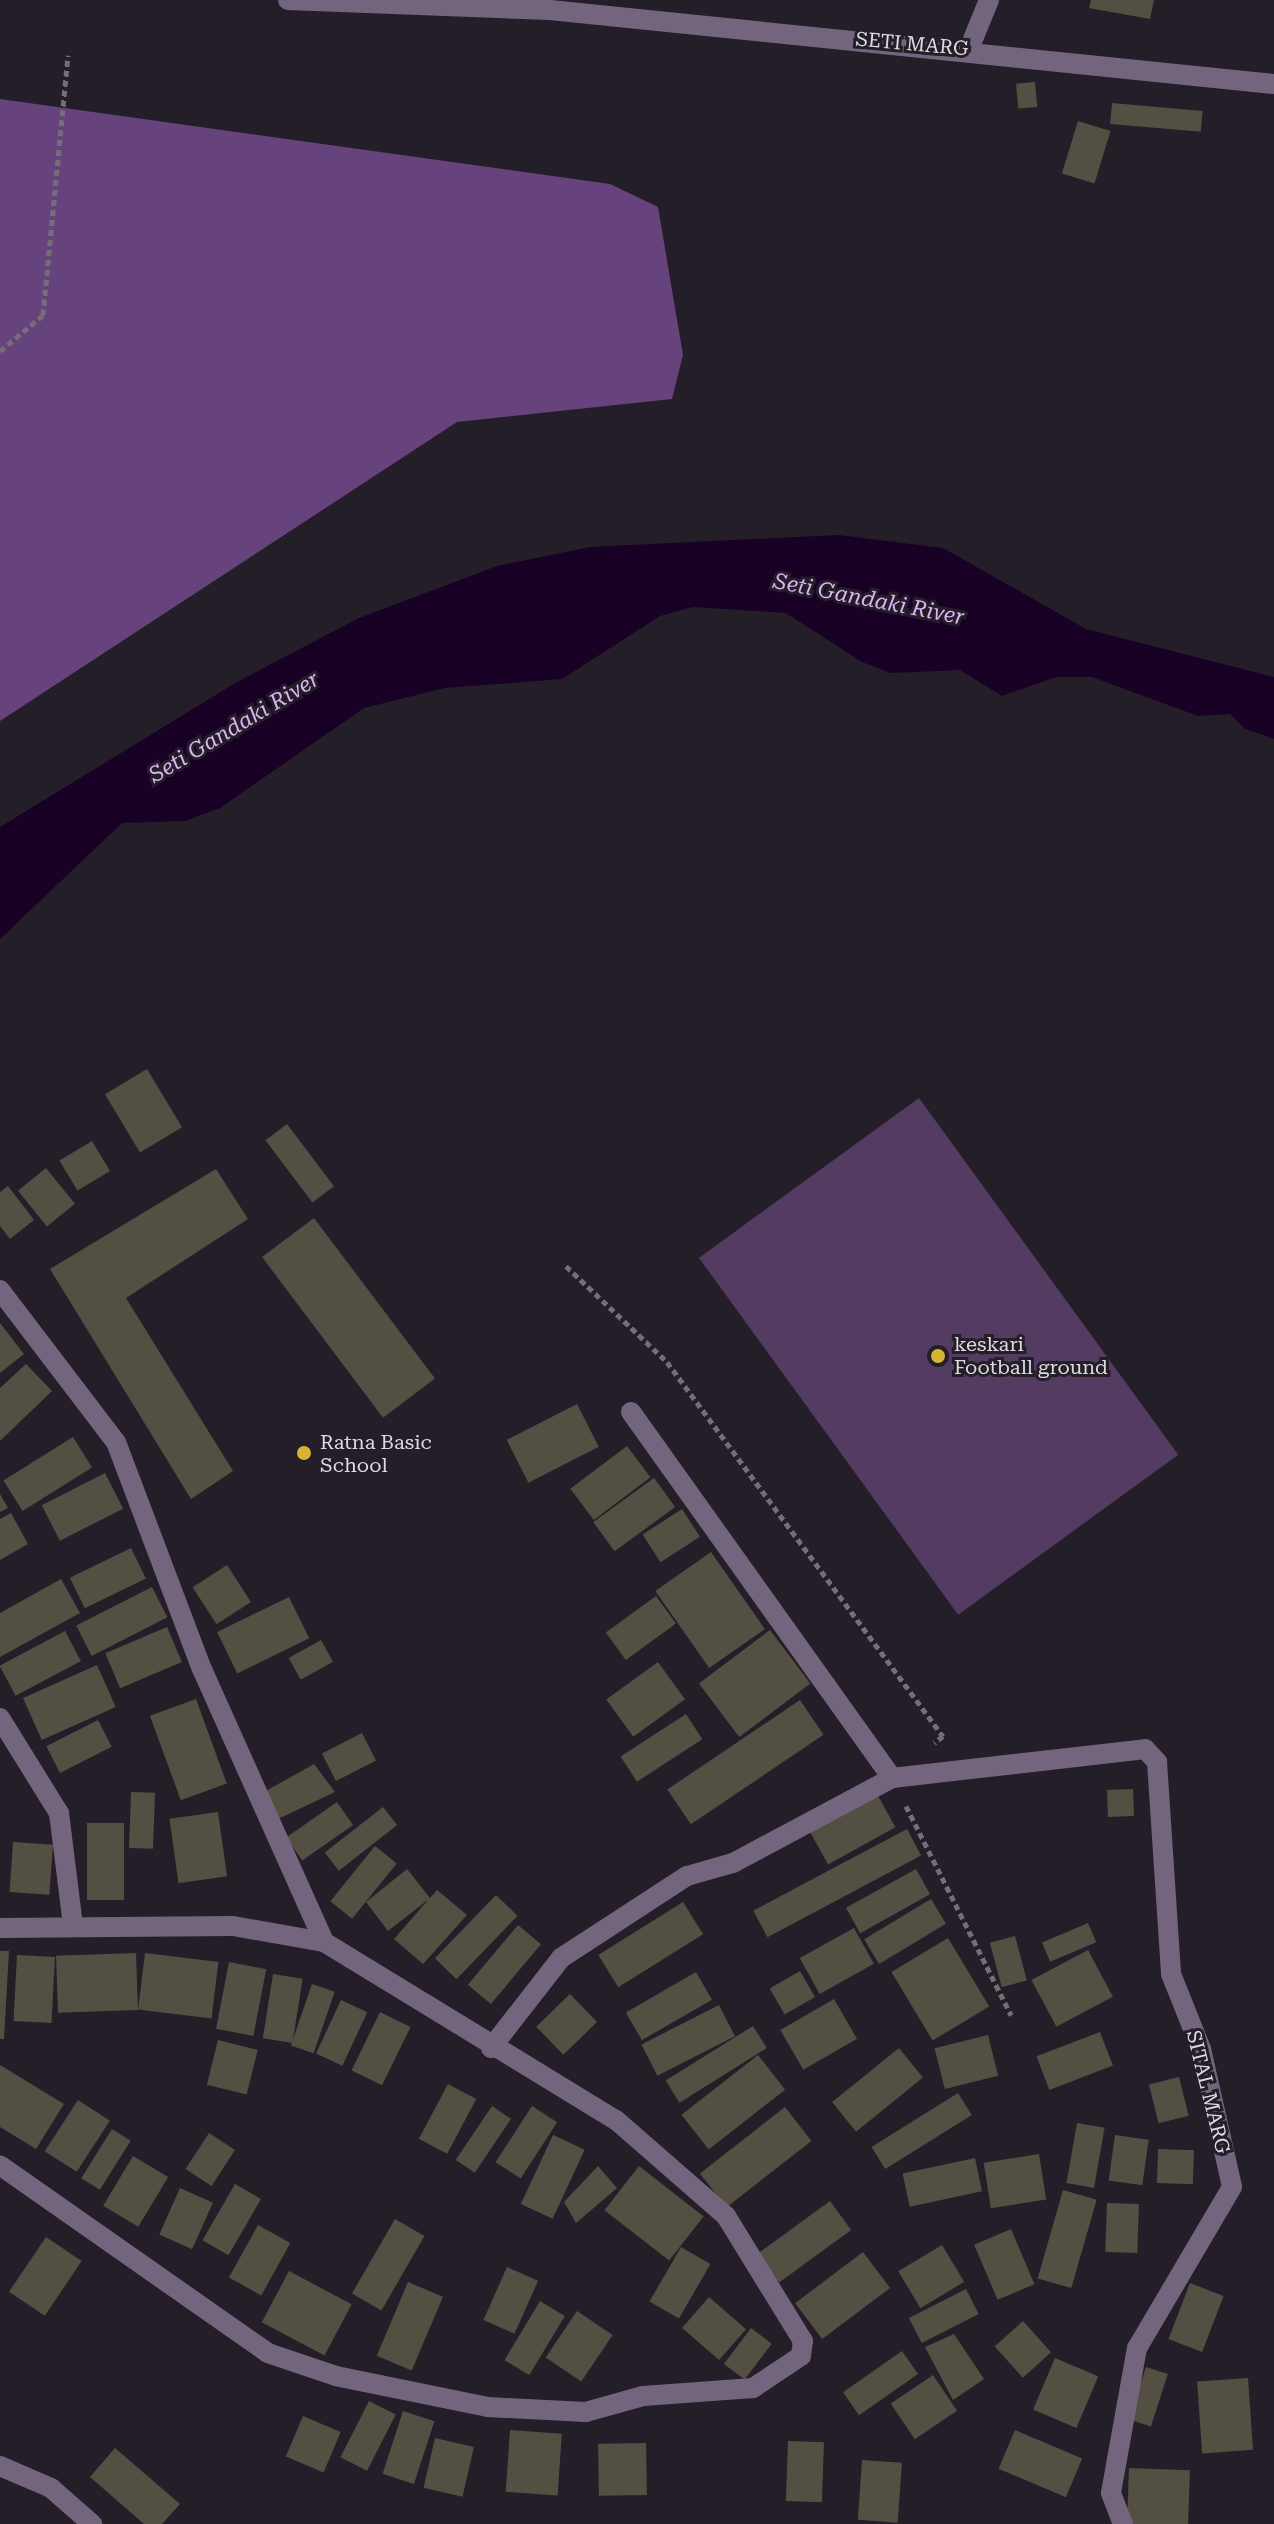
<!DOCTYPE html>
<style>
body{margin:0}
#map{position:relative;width:1274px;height:2524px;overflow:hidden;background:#241e29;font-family:"Roboto Serif",serif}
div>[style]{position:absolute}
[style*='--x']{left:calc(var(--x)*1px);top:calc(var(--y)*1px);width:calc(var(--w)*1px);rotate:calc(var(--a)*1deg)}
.green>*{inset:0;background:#533b62;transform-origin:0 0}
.forest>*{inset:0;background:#66437c}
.water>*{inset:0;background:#180125}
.building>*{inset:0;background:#534f42;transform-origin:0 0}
.path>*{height:5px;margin-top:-2.5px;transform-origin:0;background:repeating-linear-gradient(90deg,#736e77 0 6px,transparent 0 10px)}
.minor>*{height:20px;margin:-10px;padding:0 10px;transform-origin:10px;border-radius:10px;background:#74657f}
.dots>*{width:22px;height:22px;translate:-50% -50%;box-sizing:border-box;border:4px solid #241e29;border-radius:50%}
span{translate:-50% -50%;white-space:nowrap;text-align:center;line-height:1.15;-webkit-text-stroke:6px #241e29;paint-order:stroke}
.street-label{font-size:20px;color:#dedae1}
.poi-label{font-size:20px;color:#dedae1}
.left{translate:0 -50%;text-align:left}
.water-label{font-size:22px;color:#dcb3f7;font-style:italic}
</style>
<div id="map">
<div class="green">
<div style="left:919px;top:1098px;width:441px;height:272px;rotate:54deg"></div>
</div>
<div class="forest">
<div style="clip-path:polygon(0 99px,610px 184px,658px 207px,683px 355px,672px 399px,457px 422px,0 721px)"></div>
</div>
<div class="water">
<div style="clip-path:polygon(839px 535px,943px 548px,1086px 629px,1274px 677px,1274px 739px,1245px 729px,1230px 714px,1198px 716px,1092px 677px,1056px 677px,1002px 696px,960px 670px,891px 673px,862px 662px,786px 613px,692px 607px,660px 616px,562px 679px,445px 688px,364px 708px,220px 808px,185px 821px,122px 823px,0 939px,0 827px,237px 682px,359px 618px,497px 566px,590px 547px)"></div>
</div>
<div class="building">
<div style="clip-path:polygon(1091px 0,1154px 0,1150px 19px,1089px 8px)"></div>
<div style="left:1035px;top:82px;width:25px;height:19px;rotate:85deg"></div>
<div style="left:1112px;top:103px;width:91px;height:21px;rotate:5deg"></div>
<div style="left:1078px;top:121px;width:34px;height:55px;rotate:17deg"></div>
<div style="left:147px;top:1069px;width:68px;height:49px;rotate:59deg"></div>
<div style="left:287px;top:1124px;width:78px;height:27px;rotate:53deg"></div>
<div style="left:92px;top:1141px;width:35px;height:38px;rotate:59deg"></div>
<div style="left:46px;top:1168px;width:46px;height:36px;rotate:51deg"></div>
<div style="clip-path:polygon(216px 1169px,248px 1219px,126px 1298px,233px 1471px,191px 1499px,50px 1269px)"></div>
<div style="clip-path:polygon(8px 1186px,34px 1220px,10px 1239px,0 1226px,0 1192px)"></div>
<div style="left:314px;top:1218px;width:201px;height:65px;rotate:53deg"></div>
<div style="clip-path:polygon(0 1323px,24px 1354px,0 1373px)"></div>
<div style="clip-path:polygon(26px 1364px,52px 1391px,0 1441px,0 1388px)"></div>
<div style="left:577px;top:1404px;width:48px;height:79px;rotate:63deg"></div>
<div style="left:73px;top:1437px;width:36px;height:82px;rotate:58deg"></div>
<div style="left:627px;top:1446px;width:39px;height:71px;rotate:53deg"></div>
<div style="left:105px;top:1473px;width:40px;height:71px;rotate:63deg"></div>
<div style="left:654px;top:1478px;width:36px;height:75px;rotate:54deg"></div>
<div style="clip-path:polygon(0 1494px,8px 1508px,0 1512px)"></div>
<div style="left:682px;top:1509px;width:33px;height:47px;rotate:57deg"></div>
<div style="clip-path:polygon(11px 1513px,28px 1544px,0 1560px,0 1519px)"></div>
<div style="left:131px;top:1548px;width:34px;height:68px;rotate:64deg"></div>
<div style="left:711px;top:1552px;width:94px;height:68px;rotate:55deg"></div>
<div style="left:227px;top:1565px;width:44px;height:41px;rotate:57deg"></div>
<div style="clip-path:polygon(61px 1579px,80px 1613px,0 1657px,0 1613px)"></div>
<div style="left:152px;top:1587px;width:34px;height:85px;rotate:63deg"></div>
<div style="left:656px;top:1596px;width:34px;height:62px;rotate:54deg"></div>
<div style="left:289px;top:1597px;width:46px;height:80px;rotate:64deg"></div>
<div style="left:167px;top:1627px;width:38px;height:67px;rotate:67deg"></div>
<div style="left:770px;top:1630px;width:67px;height:89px;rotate:53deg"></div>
<div style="left:65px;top:1631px;width:34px;height:74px;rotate:62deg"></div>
<div style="left:321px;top:1640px;width:25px;height:37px;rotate:61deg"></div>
<div style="left:658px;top:1662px;width:46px;height:64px;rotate:54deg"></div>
<div style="left:97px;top:1665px;width:46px;height:81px;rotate:66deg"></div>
<div style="left:196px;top:1699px;width:90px;height:49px;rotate:70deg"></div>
<div style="left:800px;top:1700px;width:42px;height:160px;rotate:56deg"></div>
<div style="left:686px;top:1714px;width:30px;height:78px;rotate:57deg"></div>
<div style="left:98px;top:1720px;width:30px;height:58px;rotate:63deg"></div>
<div style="left:362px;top:1733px;width:31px;height:45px;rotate:63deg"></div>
<div style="clip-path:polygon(314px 1764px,335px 1792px,278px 1819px,264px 1792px)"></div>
<div style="left:1133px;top:1789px;width:27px;height:26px;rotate:88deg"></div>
<div style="left:131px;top:1792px;width:24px;height:56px;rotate:2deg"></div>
<div style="left:877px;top:1794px;width:38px;height:77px;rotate:61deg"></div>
<div style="left:337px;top:1802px;width:28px;height:62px;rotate:55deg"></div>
<div style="left:383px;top:1807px;width:23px;height:74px;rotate:52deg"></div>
<div style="left:218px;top:1812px;width:65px;height:49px;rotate:82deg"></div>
<div style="left:87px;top:1823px;width:37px;height:77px"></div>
<div style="left:907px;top:1829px;width:30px;height:174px;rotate:62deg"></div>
<div style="left:13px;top:1842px;width:40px;height:50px;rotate:4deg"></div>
<div style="left:375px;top:1846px;width:28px;height:71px;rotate:39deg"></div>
<div style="clip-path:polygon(407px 1869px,430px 1898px,437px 1890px,467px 1915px,423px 1964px,394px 1939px,429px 1899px,388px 1931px,366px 1902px)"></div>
<div style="left:916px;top:1869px;width:29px;height:80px;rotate:61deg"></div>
<div style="left:496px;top:1895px;width:30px;height:88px;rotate:44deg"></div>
<div style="left:931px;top:1899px;width:29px;height:78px;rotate:59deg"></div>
<div style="left:683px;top:1902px;width:38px;height:100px;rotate:58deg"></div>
<div style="left:1088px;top:1923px;width:21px;height:50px;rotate:67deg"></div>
<div style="left:518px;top:1925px;width:30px;height:78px;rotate:40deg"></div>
<div style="left:854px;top:1928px;width:41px;height:62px;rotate:61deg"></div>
<div style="left:1015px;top:1936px;width:46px;height:26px;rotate:75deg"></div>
<div style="left:948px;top:1938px;width:80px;height:66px;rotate:59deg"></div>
<div style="left:1088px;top:1950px;width:53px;height:64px;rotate:62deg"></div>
<div style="clip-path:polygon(0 1951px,9px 1951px,4px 2039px,0 2039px)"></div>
<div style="left:136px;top:1953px;width:57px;height:80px;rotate:88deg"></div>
<div style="left:145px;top:1953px;width:74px;height:57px;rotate:7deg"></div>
<div style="left:17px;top:1955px;width:38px;height:66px;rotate:3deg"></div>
<div style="left:229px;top:1962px;width:38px;height:68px;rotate:11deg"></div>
<div style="left:800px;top:1971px;width:30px;height:35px;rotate:60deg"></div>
<div style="left:696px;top:1972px;width:32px;height:81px;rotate:60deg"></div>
<div style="left:273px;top:1974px;width:30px;height:65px;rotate:9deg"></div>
<div style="left:312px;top:1984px;width:24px;height:65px;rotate:19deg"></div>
<div style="left:570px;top:1994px;width:39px;height:47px;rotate:46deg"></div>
<div style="left:834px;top:1999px;width:46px;height:62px;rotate:60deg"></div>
<div style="left:341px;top:2000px;width:29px;height:59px;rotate:25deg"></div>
<div style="left:719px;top:2005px;width:35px;height:87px;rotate:63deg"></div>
<div style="left:380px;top:2012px;width:34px;height:65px;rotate:26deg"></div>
<div style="left:753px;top:2026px;width:26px;height:103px;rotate:58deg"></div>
<div style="left:1100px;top:2032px;width:36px;height:68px;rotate:69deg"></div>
<div style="left:988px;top:2035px;width:42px;height:55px;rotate:76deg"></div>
<div style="left:218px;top:2040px;width:41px;height:46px;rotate:14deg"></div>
<div style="left:899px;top:2048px;width:38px;height:86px;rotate:51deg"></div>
<div style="left:758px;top:2055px;width:44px;height:97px;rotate:52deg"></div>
<div style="clip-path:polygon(0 2065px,64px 2104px,36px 2149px,0 2127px)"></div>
<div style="left:1179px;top:2077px;width:40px;height:31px;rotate:76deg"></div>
<div style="left:448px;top:2084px;width:32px;height:62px;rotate:28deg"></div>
<div style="left:958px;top:2093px;width:26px;height:102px;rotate:58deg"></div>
<div style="left:78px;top:2100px;width:38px;height:61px;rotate:33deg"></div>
<div style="left:492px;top:2106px;width:23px;height:65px;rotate:34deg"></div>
<div style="left:532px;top:2106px;width:30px;height:67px;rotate:33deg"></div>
<div style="left:785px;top:2107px;width:43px;height:108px;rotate:52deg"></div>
<div style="left:1077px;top:2123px;width:28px;height:61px;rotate:10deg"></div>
<div style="left:112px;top:2129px;width:22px;height:58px;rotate:32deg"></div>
<div style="left:209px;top:2133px;width:31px;height:43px;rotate:33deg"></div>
<div style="left:553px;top:2135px;width:35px;height:76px;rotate:25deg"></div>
<div style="left:1115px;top:2135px;width:34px;height:46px;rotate:8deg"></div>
<div style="left:1158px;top:2149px;width:36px;height:34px;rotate:2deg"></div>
<div style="left:1039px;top:2154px;width:46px;height:56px;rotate:81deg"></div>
<div style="left:133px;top:2156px;width:41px;height:58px;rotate:31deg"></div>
<div style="left:975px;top:2158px;width:34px;height:74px;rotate:78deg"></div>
<div style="clip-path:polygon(598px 2166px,617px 2188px,576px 2223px,564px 2202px)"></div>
<div style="left:639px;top:2166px;width:82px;height:56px;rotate:38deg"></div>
<div style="left:235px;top:2184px;width:30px;height:65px;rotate:30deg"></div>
<div style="left:180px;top:2188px;width:36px;height:51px;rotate:24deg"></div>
<div style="left:1063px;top:2190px;width:35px;height:92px;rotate:16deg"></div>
<div style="left:830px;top:2201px;width:36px;height:89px;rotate:54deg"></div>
<div style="left:1107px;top:2203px;width:32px;height:49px;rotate:2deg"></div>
<div style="left:395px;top:2219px;width:34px;height:86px;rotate:30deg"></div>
<div style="left:258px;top:2225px;width:37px;height:60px;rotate:29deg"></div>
<div style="left:1011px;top:2229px;width:60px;height:40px;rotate:67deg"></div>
<div style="left:46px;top:2237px;width:43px;height:66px;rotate:34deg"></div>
<div style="left:942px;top:2245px;width:43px;height:51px;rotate:59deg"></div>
<div style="left:681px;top:2247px;width:34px;height:63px;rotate:30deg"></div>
<div style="left:863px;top:2252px;width:45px;height:85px;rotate:53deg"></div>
<div style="left:507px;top:2267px;width:34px;height:58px;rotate:24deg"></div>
<div style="left:289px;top:2271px;width:71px;height:58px;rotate:28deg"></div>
<div style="left:408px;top:2282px;width:38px;height:80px;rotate:23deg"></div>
<div style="left:1190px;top:2283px;width:36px;height:60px;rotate:21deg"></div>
<div style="left:966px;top:2289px;width:28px;height:64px;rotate:63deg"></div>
<div style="left:709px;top:2297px;width:49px;height:41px;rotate:41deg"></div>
<div style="left:540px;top:2301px;width:29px;height:69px;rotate:31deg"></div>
<div style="left:577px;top:2311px;width:43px;height:56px;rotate:34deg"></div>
<div style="left:1023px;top:2321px;width:42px;height:38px;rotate:48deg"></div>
<div style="left:751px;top:2328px;width:26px;height:45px;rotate:37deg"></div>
<div style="clip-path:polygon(954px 2334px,984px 2379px,953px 2400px,925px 2347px)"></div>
<div style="left:902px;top:2351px;width:28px;height:72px;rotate:55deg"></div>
<div style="left:1055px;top:2358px;width:47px;height:56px;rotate:23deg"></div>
<div style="left:1146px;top:2367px;width:23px;height:55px;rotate:18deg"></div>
<div style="left:933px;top:2375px;width:43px;height:51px;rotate:56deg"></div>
<div style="left:1248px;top:2378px;width:72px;height:51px;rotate:86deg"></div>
<div style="left:369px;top:2401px;width:30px;height:63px;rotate:27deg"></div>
<div style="left:403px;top:2411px;width:33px;height:66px;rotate:18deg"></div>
<div style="left:303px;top:2416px;width:41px;height:44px;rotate:23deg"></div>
<div style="left:510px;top:2430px;width:52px;height:62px;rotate:4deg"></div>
<div style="left:1015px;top:2430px;width:73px;height:42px;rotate:23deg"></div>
<div style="left:435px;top:2438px;width:40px;height:51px;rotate:13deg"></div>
<div style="left:788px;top:2441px;width:36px;height:60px;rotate:2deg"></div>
<div style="left:646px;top:2443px;width:52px;height:48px;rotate:89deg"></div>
<div style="clip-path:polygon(115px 2448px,180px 2504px,162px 2524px,144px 2524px,90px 2477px)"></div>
<div style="left:862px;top:2460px;width:40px;height:60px;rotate:4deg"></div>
<div style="left:1129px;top:2468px;width:61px;height:56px;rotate:2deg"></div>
</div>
<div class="path">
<div style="--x:0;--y:351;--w:56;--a:-39.9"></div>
<div style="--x:43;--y:315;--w:261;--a:-84.5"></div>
<div style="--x:566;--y:1266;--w:139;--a:43.5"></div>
<div style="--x:667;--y:1362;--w:465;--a:53.6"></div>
<div style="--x:943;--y:1736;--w:11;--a:142"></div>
<div style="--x:906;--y:1806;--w:234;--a:63.3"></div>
</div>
<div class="minor">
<div style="--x:288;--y:0;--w:262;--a:2.2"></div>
<div style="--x:550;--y:10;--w:728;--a:5.84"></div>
<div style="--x:969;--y:49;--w:53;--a:-67.8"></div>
<div style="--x:0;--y:1290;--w:191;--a:52.7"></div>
<div style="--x:116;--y:1442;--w:243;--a:69.3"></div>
<div style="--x:202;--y:1669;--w:299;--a:65.9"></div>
<div style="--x:631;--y:1412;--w:450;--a:54.5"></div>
<div style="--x:0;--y:1718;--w:112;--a:58.2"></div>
<div style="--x:59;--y:1813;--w:113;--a:82.9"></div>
<div style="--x:0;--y:1928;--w:233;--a:-0.5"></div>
<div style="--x:233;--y:1926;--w:92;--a:10"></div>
<div style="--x:324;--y:1942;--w:342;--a:31.4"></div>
<div style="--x:616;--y:2120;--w:146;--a:41.1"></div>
<div style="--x:726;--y:2216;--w:147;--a:58.4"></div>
<div style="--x:803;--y:2341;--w:15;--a:98"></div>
<div style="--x:801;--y:2356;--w:58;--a:146.3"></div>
<div style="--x:753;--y:2388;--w:110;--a:175.8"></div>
<div style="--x:643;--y:2396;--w:59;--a:164.3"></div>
<div style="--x:586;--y:2412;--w:98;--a:-177.1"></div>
<div style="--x:488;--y:2407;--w:155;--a:-168.5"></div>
<div style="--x:336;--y:2376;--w:72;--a:-161.3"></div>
<div style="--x:268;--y:2353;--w:327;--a:-145"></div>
<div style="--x:491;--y:2048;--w:114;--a:-52.1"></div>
<div style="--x:561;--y:1958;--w:150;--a:-33.1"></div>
<div style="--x:687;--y:1876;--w:48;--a:-15.8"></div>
<div style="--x:733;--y:1863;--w:180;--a:-28.1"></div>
<div style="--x:892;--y:1778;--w:255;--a:-6.5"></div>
<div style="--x:1145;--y:1749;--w:18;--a:47"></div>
<div style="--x:1157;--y:1762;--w:212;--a:86.2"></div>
<div style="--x:1171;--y:1974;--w:81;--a:68.2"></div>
<div style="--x:1201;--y:2049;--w:141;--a:77.3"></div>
<div style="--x:1232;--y:2187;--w:187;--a:120.5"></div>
<div style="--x:1137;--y:2348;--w:147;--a:100.2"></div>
<div style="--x:1111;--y:2493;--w:33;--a:69"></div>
<div style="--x:0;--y:2466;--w:56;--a:23.3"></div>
<div style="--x:51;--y:2488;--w:55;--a:41.3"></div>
</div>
<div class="dots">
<div style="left:938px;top:1356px;background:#d6b534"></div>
<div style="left:304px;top:1453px;background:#d6b534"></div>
</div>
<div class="street-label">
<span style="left:912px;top:44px;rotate:5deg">SETI MARG</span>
<span style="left:1208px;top:2092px;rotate:76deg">SITAL MARG</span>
</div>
<div class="poi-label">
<span class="left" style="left:954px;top:1356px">keskari<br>Football ground</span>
<span class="left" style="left:320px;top:1454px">Ratna Basic<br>School</span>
</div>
<div class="water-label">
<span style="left:869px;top:599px;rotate:11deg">Seti Gandaki River</span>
<span style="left:234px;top:727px;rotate:-31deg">Seti Gandaki River</span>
</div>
</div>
